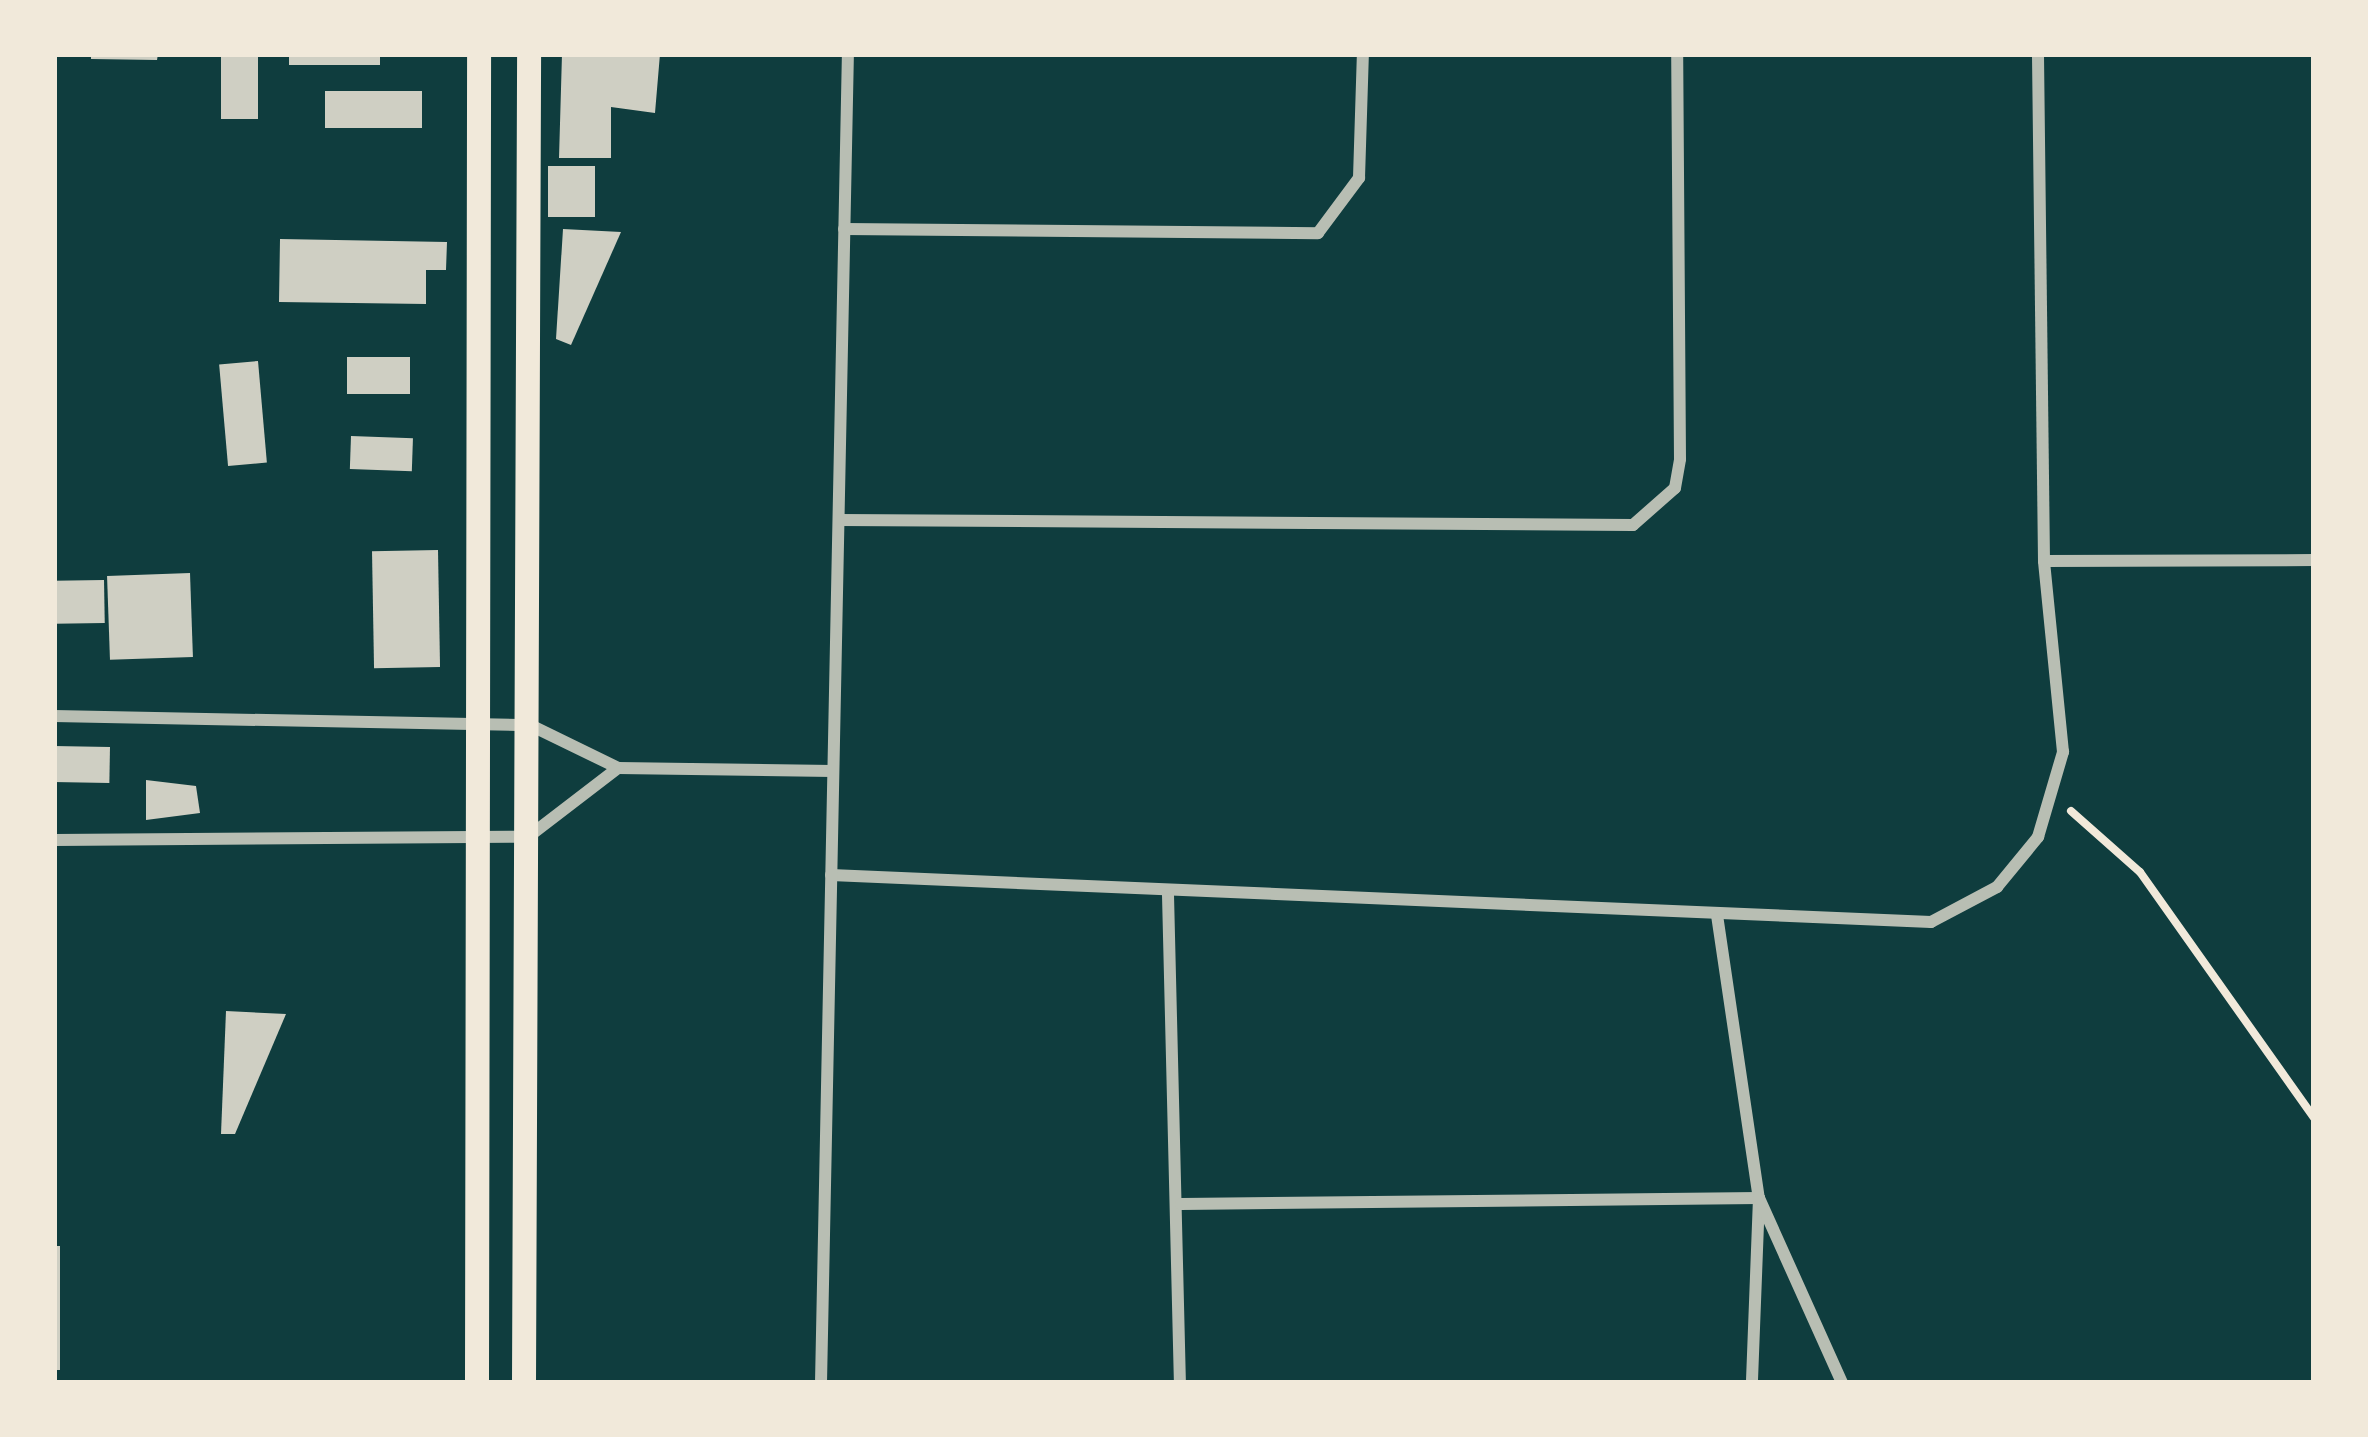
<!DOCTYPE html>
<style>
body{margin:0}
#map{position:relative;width:2368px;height:1437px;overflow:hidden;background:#0f3d3e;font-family:Rubik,sans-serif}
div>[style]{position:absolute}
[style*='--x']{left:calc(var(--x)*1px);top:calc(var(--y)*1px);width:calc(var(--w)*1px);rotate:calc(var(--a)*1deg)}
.building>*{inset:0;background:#cfcfc3;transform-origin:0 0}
.path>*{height:8px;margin:-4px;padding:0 4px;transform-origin:4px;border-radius:4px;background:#f1e9da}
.minor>*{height:12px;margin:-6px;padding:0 6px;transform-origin:6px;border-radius:6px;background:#b8beb3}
.secondary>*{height:24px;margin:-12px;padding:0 12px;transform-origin:12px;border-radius:12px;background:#f1e9da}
span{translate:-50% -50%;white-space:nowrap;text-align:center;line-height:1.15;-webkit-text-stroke:12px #f1e9da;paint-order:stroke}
.frame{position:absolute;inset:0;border:57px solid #f1e9da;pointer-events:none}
</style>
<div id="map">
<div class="building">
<div style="clip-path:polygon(91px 54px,158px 54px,157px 60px,91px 59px)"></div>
<div style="left:221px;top:54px;width:37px;height:65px"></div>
<div style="left:289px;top:54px;width:91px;height:11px"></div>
<div style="clip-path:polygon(562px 54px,660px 54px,655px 113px,611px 107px,611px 158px,559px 158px)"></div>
<div style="left:325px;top:91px;width:97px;height:37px"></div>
<div style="left:548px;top:166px;width:47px;height:51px"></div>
<div style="clip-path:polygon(563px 229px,621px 232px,571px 345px,556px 339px)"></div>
<div style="clip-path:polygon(280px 239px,447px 242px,446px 270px,426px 270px,426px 304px,279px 302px)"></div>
<div style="left:347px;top:357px;width:63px;height:37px"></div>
<div style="left:258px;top:361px;width:102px;height:39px;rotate:85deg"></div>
<div style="left:351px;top:436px;width:62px;height:33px;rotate:2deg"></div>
<div style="left:438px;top:550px;width:117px;height:66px;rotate:89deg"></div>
<div style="left:190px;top:573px;width:84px;height:83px;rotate:88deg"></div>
<div style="left:104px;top:580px;width:43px;height:50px;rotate:89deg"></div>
<div style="left:54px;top:746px;width:56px;height:36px;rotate:1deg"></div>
<div style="clip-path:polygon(146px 780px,196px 786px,200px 813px,146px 820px)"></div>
<div style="clip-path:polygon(226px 1011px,286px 1014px,235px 1134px,221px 1134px)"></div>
<div style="left:54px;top:1246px;width:6px;height:124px"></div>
</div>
<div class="path">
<div style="--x:2071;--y:811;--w:92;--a:41.5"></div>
<div style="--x:2140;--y:872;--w:301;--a:54.7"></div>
</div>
<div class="minor">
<div style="--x:844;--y:229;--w:474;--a:0.5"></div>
<div style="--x:1318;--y:233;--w:69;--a:-53.3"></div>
<div style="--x:1359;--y:178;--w:124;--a:-88.2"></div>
<div style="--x:839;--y:520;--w:794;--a:0.36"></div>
<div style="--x:1633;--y:525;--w:56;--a:-41.4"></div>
<div style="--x:1675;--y:488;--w:29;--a:-80"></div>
<div style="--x:1680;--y:459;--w:405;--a:-90.4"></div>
<div style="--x:2044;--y:561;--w:270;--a:-0.2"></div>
<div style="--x:54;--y:716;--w:476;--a:1.1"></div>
<div style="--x:530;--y:725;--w:98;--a:26"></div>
<div style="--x:618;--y:768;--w:215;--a:0.8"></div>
<div style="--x:54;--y:840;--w:474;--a:-0.4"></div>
<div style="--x:528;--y:837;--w:113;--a:-37.5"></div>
<div style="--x:831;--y:875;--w:1101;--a:2.45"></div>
<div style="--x:1931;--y:922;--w:75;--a:-27.9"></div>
<div style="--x:1997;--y:887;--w:65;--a:-50.6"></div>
<div style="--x:2038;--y:837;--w:89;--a:-73.6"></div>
<div style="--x:2063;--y:752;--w:192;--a:-95.7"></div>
<div style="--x:2044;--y:561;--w:507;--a:-90.68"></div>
<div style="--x:1168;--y:895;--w:488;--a:88.6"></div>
<div style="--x:1717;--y:915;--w:286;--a:81.6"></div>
<div style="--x:1759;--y:1198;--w:185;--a:92.2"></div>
<div style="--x:1181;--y:1204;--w:578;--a:-0.59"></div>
<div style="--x:1759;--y:1198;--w:203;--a:65.8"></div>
<div style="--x:821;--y:1383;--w:1329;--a:-88.84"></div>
</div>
<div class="secondary">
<div style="--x:477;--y:1383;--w:1329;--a:-89.91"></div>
<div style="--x:524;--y:1383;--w:1329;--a:-89.78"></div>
</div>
<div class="frame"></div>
</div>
